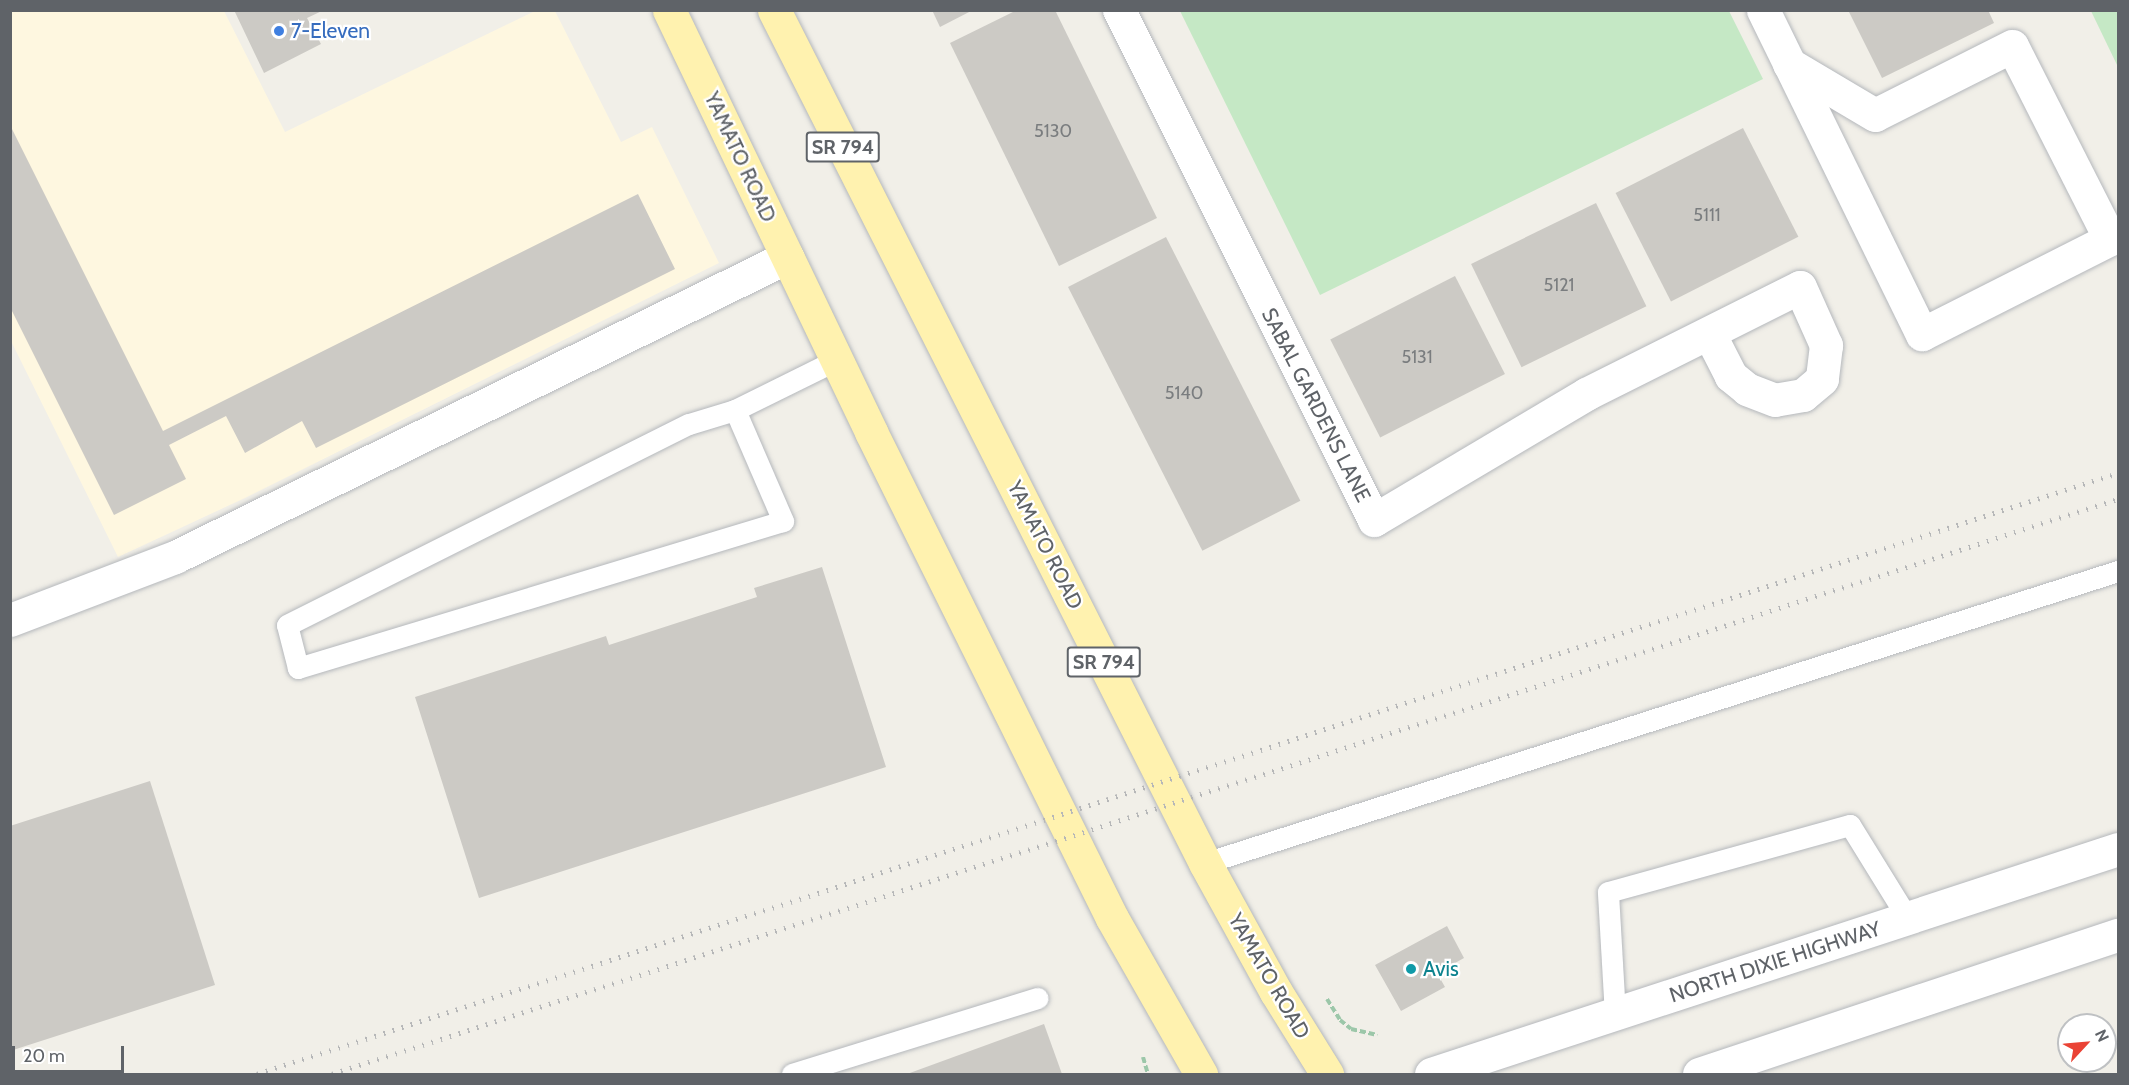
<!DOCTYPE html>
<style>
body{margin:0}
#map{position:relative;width:2129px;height:1085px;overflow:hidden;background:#f1efe8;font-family:Cabin,sans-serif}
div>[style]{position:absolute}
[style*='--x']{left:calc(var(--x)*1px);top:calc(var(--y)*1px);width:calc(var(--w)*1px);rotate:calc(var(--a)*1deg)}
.commercial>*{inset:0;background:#fef7e0}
.green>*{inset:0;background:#c5e8c5}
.building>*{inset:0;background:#cccac5;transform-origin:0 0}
.path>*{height:4px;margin-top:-2px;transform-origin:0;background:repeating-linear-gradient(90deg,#9cc7a9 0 6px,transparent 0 9px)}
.roads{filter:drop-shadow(0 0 2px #b5b8bc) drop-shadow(0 0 2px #b5b8bc)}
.lane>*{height:21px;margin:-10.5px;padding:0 10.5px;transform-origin:10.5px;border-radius:10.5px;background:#fff}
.street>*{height:33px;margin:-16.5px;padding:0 16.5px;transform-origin:16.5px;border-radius:16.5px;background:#fff}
.secondary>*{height:33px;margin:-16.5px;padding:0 16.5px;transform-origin:16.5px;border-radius:16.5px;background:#fff}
.primary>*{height:33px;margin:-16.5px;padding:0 16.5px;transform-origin:16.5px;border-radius:16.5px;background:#fff2af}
.rail>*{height:4.5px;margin-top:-2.25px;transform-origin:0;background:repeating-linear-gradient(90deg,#b6b7b8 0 1.5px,transparent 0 9.5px)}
.dots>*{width:16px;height:16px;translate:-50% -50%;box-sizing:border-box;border:3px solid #fff;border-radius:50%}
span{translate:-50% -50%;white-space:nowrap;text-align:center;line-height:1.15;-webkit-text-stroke:4.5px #fff;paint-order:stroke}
.number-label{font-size:18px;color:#7a7d7f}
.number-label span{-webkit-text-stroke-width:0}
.shield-label span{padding:2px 4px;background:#fff;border:2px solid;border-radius:4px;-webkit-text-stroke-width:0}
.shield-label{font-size:20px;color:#5f6368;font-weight:700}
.shop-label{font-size:21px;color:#366cbe}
.left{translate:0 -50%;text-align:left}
.street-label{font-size:21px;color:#5f6368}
.culture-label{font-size:21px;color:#0d838f}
.frame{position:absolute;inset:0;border:12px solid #5f6368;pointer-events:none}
.north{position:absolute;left:2057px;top:1013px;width:60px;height:60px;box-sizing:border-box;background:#fff;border:2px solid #bfc1c3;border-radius:50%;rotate:64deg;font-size:16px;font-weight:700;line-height:24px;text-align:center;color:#5f6368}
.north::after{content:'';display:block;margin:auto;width:21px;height:27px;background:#ea4335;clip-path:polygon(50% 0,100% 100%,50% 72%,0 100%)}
.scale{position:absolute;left:12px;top:1046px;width:112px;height:27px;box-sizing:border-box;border:3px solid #5f6368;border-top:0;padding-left:8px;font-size:18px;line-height:21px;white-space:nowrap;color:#5f6368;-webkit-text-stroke:4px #fff;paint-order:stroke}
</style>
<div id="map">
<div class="commercial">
<div style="clip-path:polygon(11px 11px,224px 11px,285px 132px,535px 11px,555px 11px,621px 142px,652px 127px,719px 263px,245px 498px,118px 557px,11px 341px)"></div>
</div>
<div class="green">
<div style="clip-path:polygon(1180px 11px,1729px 11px,1763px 79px,1320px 295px)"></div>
<div style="clip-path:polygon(2091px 11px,2118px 11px,2118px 67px)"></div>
</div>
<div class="building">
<div style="clip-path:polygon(234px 10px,324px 10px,307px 18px,321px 44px,264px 73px)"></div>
<div style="clip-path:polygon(932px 10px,973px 10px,940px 27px)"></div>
<div style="clip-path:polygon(1017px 10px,1055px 10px,1157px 218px,1059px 266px,950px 43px)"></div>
<div style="clip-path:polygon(1848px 10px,1988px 10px,1994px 23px,1882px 78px)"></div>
<div style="clip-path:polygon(10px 125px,163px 431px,638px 194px,675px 269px,316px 448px,302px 421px,245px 453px,226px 416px,169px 445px,186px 479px,114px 515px,10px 307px)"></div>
<div style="left:1743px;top:128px;width:122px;height:143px;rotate:63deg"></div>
<div style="left:1596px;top:203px;width:115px;height:139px;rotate:64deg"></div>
<div style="left:1166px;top:237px;width:296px;height:110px;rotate:63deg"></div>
<div style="left:1455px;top:276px;width:110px;height:140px;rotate:63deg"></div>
<div style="clip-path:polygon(822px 567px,886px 767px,479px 898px,415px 697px,606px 636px,609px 645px,757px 597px,754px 588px)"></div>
<div style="clip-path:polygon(150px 781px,215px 985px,10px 1051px,10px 826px)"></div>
<div style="clip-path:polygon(1447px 926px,1464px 958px,1437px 973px,1445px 987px,1401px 1011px,1375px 965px)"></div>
<div style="clip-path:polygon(1044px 1024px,1062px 1074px,907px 1074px)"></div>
</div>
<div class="path">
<div style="--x:1327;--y:999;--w:25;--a:58"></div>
<div style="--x:1340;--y:1020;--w:14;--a:39"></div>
<div style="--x:1351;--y:1029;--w:27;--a:13"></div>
<div style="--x:1143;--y:1057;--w:18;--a:74"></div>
</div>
<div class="roads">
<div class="lane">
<div style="--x:735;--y:410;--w:121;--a:66.6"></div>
<div style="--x:783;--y:521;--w:507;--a:163.14"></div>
<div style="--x:298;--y:668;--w:44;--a:-104.3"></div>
<div style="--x:287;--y:625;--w:449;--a:-26.6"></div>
<div style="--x:689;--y:424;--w:48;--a:-16.9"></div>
<div style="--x:735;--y:410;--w:113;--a:-26.3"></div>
<div style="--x:1205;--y:863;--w:959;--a:-17.74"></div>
<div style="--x:1615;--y:1015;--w:123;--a:-93.3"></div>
<div style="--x:1608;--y:892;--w:251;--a:-15.5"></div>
<div style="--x:1850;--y:825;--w:110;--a:58.3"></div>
<div style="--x:792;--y:1074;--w:257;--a:-17.2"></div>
</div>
<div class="street">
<div style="--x:1119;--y:10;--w:570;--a:63.43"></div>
<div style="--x:1374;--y:520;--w:247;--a:-30.7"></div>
<div style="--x:1586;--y:394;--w:239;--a:-26.6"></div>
<div style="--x:1800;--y:287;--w:64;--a:65.9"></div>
<div style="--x:1826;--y:345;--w:34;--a:97"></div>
<div style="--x:1822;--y:379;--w:25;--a:140"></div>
<div style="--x:1803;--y:395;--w:28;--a:170"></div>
<div style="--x:1775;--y:400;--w:30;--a:-159"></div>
<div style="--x:1747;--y:389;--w:21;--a:-141"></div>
<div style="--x:1731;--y:376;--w:48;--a:-117.1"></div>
<div style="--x:1763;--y:10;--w:361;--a:63.9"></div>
<div style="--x:1922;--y:334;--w:211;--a:-26.8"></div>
<div style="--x:2110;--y:239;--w:216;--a:-116.9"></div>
<div style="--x:2012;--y:46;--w:153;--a:153.3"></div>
<div style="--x:1875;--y:115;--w:100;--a:-149.3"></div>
<div style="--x:10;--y:620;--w:177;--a:-20.9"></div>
<div style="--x:175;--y:557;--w:682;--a:-26.11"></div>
</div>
<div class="secondary">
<div style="--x:1431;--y:1074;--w:723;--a:-18.13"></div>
<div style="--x:1699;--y:1074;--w:441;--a:-18.4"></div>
</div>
<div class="primary">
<div style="--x:669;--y:10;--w:468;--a:64.4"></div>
<div style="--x:871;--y:432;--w:542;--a:63.62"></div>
<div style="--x:1112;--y:918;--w:180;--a:60.3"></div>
<div style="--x:774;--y:10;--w:956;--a:63.19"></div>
<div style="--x:1205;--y:863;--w:147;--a:61.2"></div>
<div style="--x:1276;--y:992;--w:97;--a:58.1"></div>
</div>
</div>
<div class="rail">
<div style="--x:257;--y:1074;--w:1956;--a:-17.9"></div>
<div style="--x:332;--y:1074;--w:1876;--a:-17.85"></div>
</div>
<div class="dots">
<div style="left:279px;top:31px;background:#3f7fe0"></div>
<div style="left:1411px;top:969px;background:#0f9aa8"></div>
</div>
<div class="number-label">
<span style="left:1053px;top:131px">5130</span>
<span style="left:1707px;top:215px">5111</span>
<span style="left:1559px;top:285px">5121</span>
<span style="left:1417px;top:357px">5131</span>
<span style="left:1184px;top:393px">5140</span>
</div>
<div class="shield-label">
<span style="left:843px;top:147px">SR 794</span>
<span style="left:1104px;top:662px">SR 794</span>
</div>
<div class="shop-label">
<span class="left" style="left:291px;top:31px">7-Eleven</span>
</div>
<div class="street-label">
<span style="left:740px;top:157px;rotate:65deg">YAMATO ROAD</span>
<span style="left:1316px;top:405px;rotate:63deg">SABAL GARDENS LANE</span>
<span style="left:1045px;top:545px;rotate:63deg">YAMATO ROAD</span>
<span style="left:1775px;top:962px;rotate:-18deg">NORTH DIXIE HIGHWAY</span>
<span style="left:1269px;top:976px;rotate:60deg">YAMATO ROAD</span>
</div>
<div class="culture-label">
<span class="left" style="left:1423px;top:969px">Avis</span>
</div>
<div class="frame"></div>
<div class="north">N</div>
<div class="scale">20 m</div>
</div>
